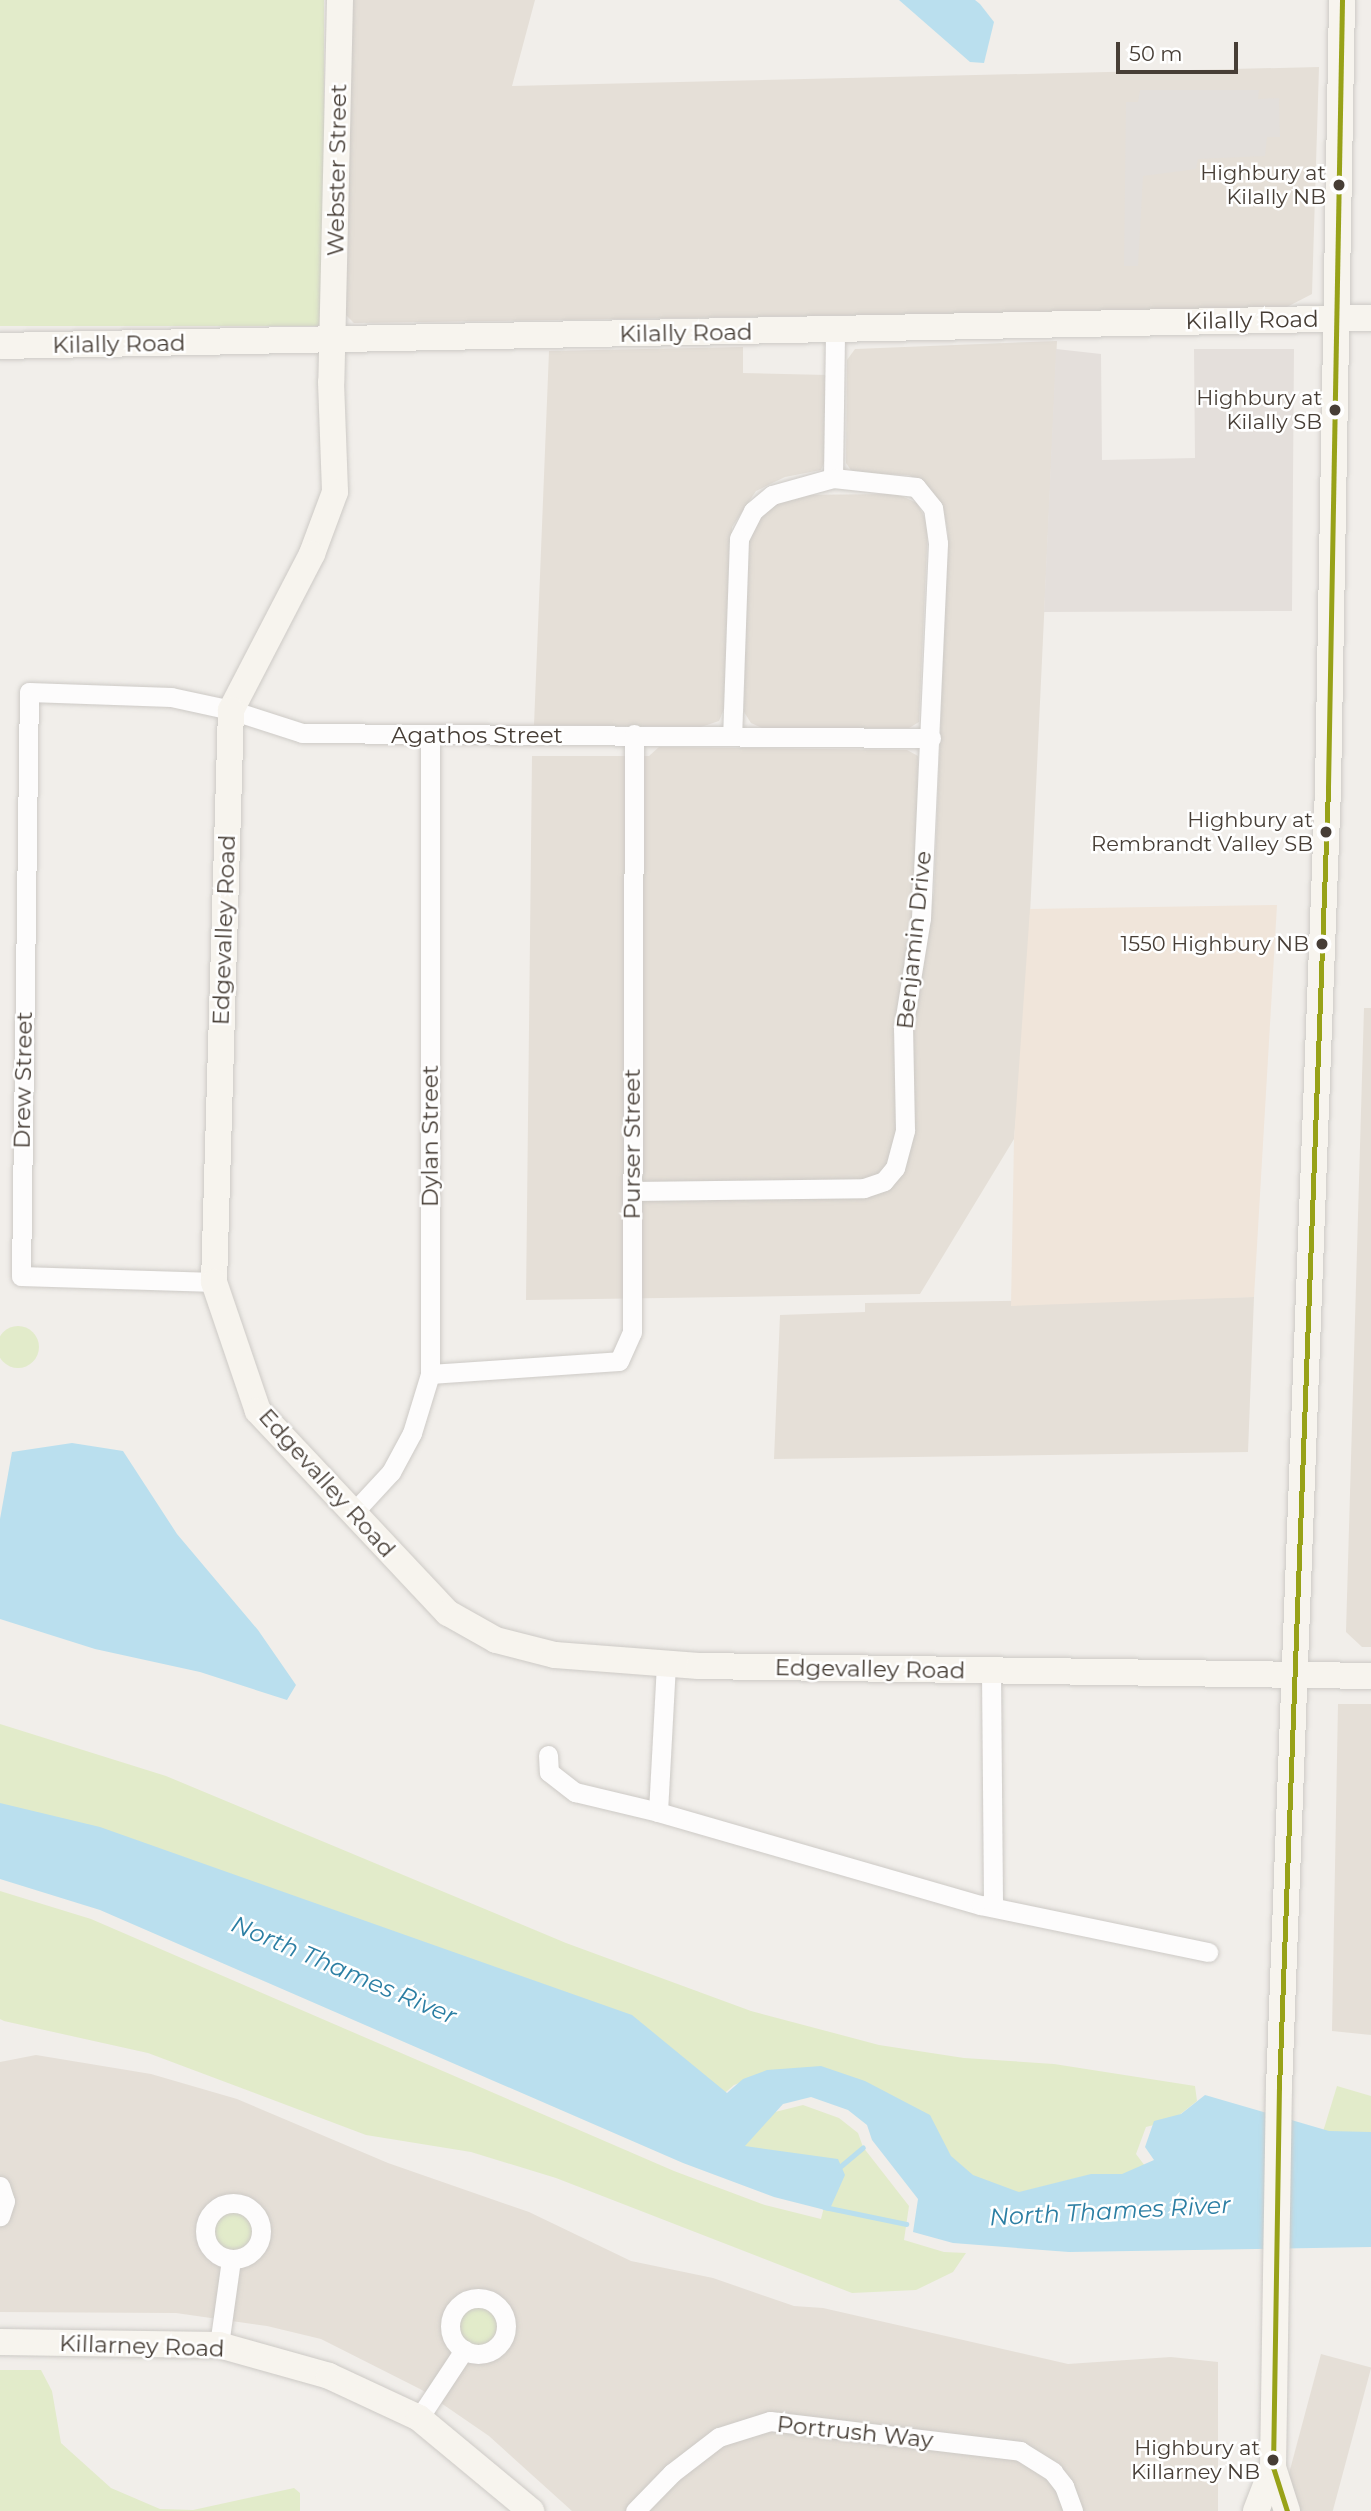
<!DOCTYPE html>
<style>
body{margin:0}
#map{position:relative;width:1371px;height:2511px;overflow:hidden;background:#f1eeea;font-family:Montserrat,sans-serif}
div>[style]{position:absolute}
[style*='--x']{left:calc(var(--x)*1px);top:calc(var(--y)*1px);width:calc(var(--w)*1px);rotate:calc(var(--a)*1deg)}
.residential>*{inset:0;background:#e5dfd7;transform-origin:0 0}
.commercial>*{inset:0;background:#f0e5da}
.industrial>*{inset:0;background:#e4dfdb}
.green>*{inset:0;background:#e2ebca;transform-origin:0 0}
.round{border-radius:50%}
.parking>*{inset:0;background:#e3dfdb}
.water>*{inset:0;background:#badfee}
.stream>*{height:5px;margin:-2.5px;padding:0 2.5px;transform-origin:2.5px;border-radius:2.5px;background:#badfee}
.roads{filter:drop-shadow(0 0 2px #cdcac6) drop-shadow(0 0 2px #cdcac6)}
.street>*{height:19px;margin:-9.5px;padding:0 9.5px;transform-origin:9.5px;border-radius:9.5px;background:#fdfcfc}
.street>.ring{margin:-9.5px;padding:0;box-sizing:content-box;background:none;border:19px solid #fdfcfc;border-radius:50%}
.secondary>*{height:26px;margin:-13px;padding:0 13px;transform-origin:13px;border-radius:13px;background:#f7f4ee}
.bus-1>*{height:5px;margin:-2.5px;padding:0 2.5px;transform-origin:2.5px;border-radius:2.5px;background:#98a218}
.dots>*{width:19px;height:19px;translate:-50% -50%;box-sizing:border-box;border:4px solid #fff;border-radius:50%}
span{translate:-50% -50%;white-space:nowrap;text-align:center;line-height:1.15;-webkit-text-stroke:5px #fff;paint-order:stroke}
.bus-label{font-size:21px;color:#473e36}
.right{translate:-100% -50%;text-align:right}
.street-label{font-size:23px;color:#473e36}
.water-label{font-size:24px;color:#2b7ea3;font-style:italic}
.scale{position:absolute;left:1116px;top:42px;width:122px;height:32px;box-sizing:border-box;border:4px solid #473e36;border-top:0;padding-left:9px;font-size:21px;line-height:24px;white-space:nowrap;color:#473e36;-webkit-text-stroke:5px #fff;paint-order:stroke}
</style>
<div id="map">
<div class="residential">
<div style="clip-path:polygon(349px 0,535px 0,512px 86px,1319px 67px,1312px 294px,1283px 309px,354px 323px,342px 311px)"></div>
<div style="clip-path:polygon(1057px 341px,1025px 1021px,1014px 1139px,920px 1294px,526px 1300px,532px 756px,649px 756px,659px 747px,907px 750px,918px 756px,916px 898px,896px 1034px,914px 1021px,934px 892px,948px 534px,944px 511px,928px 489px,909px 475px,853px 473px,846px 463px,847px 360px,855px 349px)"></div>
<div style="clip-path:polygon(743px 347px,743px 373px,828px 375px,826px 458px,821px 470px,785px 477px,756px 491px,732px 527px,726px 704px,719px 721px,701px 727px,534px 725px,549px 351px)"></div>
<div style="clip-path:polygon(897px 494px,917px 503px,928px 524px,919px 722px,909px 728px,762px 728px,751px 723px,744px 712px,747px 552px,751px 529px,763px 510px,786px 495px)"></div>
<div style="clip-path:polygon(1364px 1008px,1371px 1008px,1371px 1647px,1362px 1647px,1346px 1632px)"></div>
<div style="clip-path:polygon(1254px 1297px,1248px 1452px,774px 1459px,780px 1315px,865px 1312px,865px 1303px)"></div>
<div style="clip-path:polygon(1338px 1704px,1371px 1704px,1371px 2035px,1332px 2031px)"></div>
<div style="clip-path:polygon(36px 2055px,151px 2074px,237px 2099px,388px 2163px,529px 2212px,631px 2261px,713px 2278px,794px 2306px,823px 2308px,1068px 2364px,1171px 2357px,1218px 2362px,1218px 2511px,572px 2511px,489px 2436px,422px 2390px,321px 2339px,267px 2326px,176px 2313px,0 2312px,0 2062px)"></div>
<div style="left:1321px;top:2354px;width:52px;height:157px;rotate:15deg"></div>
</div>
<div class="commercial">
<div style="clip-path:polygon(1277px 905px,1254px 1297px,1011px 1306px,1014px 1139px,1030px 909px)"></div>
</div>
<div class="industrial">
<div style="clip-path:polygon(1056px 349px,1101px 354px,1102px 460px,1195px 458px,1194px 349px,1294px 349px,1292px 611px,1044px 612px)"></div>
</div>
<div class="green">
<div style="left:0;top:0;width:324px;height:326px"></div>
<div class="round" style="left:-3px;top:1326px;width:42px;height:42px"></div>
<div style="clip-path:polygon(0 1724px,166px 1776px,566px 1943px,751px 2011px,879px 2045px,964px 2058px,1054px 2064px,1195px 2086px,1197px 2101px,1173px 2120px,1146px 2127px,1136px 2154px,1145px 2166px,1114px 2180px,1011px 2197px,965px 2181px,922px 2121px,759px 2076px,734px 2085px,719px 2098px,0 1808px)"></div>
<div style="clip-path:polygon(0 1891px,91px 1919px,674px 2171px,765px 2205px,821px 2219px,824px 2207px,737px 2153px,775px 2112px,803px 2105px,839px 2118px,858px 2133px,863px 2147px,909px 2206px,904px 2240px,944px 2252px,966px 2253px,953px 2272px,916px 2290px,852px 2293px,556px 2178px,471px 2152px,366px 2135px,148px 2053px,4px 2021px,0 2019px)"></div>
<div style="clip-path:polygon(1337px 2086px,1371px 2096px,1371px 2137px,1322px 2135px)"></div>
<div class="round" style="left:214px;top:2212px;width:38px;height:38px"></div>
<div class="round" style="left:459px;top:2307px;width:38px;height:38px"></div>
<div style="clip-path:polygon(0 2370px,41px 2370px,52px 2391px,61px 2443px,111px 2488px,160px 2509px,193px 2510px,294px 2488px,300px 2493px,300px 2511px,0 2511px)"></div>
</div>
<div class="parking">
<div style="clip-path:polygon(1140px 90px,1259px 90px,1258px 99px,1279px 98px,1280px 137px,1267px 137px,1265px 156px,1198px 159px,1196px 169px,1143px 176px,1138px 266px,1124px 266px,1126px 102px,1138px 102px)"></div>
</div>
<div class="water">
<div style="clip-path:polygon(899px 0,975px 0,980px 4px,994px 22px,984px 63px,970px 62px)"></div>
<div style="clip-path:polygon(72px 1443px,123px 1451px,177px 1534px,258px 1630px,296px 1685px,287px 1700px,200px 1672px,95px 1649px,0 1619px,0 1519px,12px 1452px)"></div>
<div style="clip-path:polygon(0 1803px,100px 1827px,632px 2015px,727px 2093px,743px 2079px,767px 2070px,821px 2066px,865px 2081px,930px 2115px,951px 2156px,973px 2175px,1019px 2192px,1091px 2174px,1122px 2174px,1154px 2160px,1145px 2147px,1154px 2121px,1181px 2114px,1205px 2095px,1329px 2131px,1371px 2132px,1371px 2247px,1069px 2252px,953px 2243px,913px 2232px,918px 2199px,872px 2140px,867px 2125px,848px 2110px,811px 2097px,783px 2104px,745px 2146px,838px 2159px,845px 2175px,829px 2211px,774px 2197px,683px 2163px,100px 1910px,0 1879px)"></div>
</div>
<div class="stream">
<div style="--x:836;--y:2170;--w:35;--a:-40"></div>
<div style="--x:824;--y:2207;--w:84;--a:11.7"></div>
</div>
<div class="roads">
<div class="street">
<div style="--x:833;--y:478;--w:148;--a:-89.2"></div>
<div style="--x:632;--y:1191;--w:232;--a:-0.7"></div>
<div style="--x:864;--y:1188;--w:21;--a:-19"></div>
<div style="--x:884;--y:1181;--w:17;--a:-50"></div>
<div style="--x:895;--y:1168;--w:39;--a:-75"></div>
<div style="--x:905;--y:1130;--w:101;--a:-91.1"></div>
<div style="--x:903;--y:1029;--w:112;--a:-80.8"></div>
<div style="--x:921;--y:918;--w:375;--a:-87.4"></div>
<div style="--x:938;--y:543;--w:35;--a:-98"></div>
<div style="--x:933;--y:508;--w:27;--a:-129"></div>
<div style="--x:916;--y:487;--w:83;--a:-173.8"></div>
<div style="--x:833;--y:478;--w:63;--a:164.4"></div>
<div style="--x:772;--y:495;--w:25;--a:140"></div>
<div style="--x:753;--y:511;--w:31;--a:117"></div>
<div style="--x:739;--y:539;--w:196;--a:92"></div>
<div style="--x:214;--y:1282;--w:193;--a:-178.2"></div>
<div style="--x:21;--y:1276;--w:584;--a:-89.22"></div>
<div style="--x:29;--y:692;--w:142;--a:2"></div>
<div style="--x:171;--y:697;--w:61;--a:12.2"></div>
<div style="--x:231;--y:710;--w:75;--a:17.9"></div>
<div style="--x:302;--y:733;--w:629;--a:0.46"></div>
<div style="--x:430;--y:1374;--w:189;--a:-3.9"></div>
<div style="--x:619;--y:1361;--w:32;--a:-66"></div>
<div style="--x:632;--y:1332;--w:598;--a:-89.81"></div>
<div style="--x:353;--y:1513;--w:56;--a:-47.2"></div>
<div style="--x:391;--y:1472;--w:44;--a:-61.7"></div>
<div style="--x:412;--y:1433;--w:62;--a:-73"></div>
<div style="--x:430;--y:1374;--w:638;--a:-90"></div>
<div style="--x:666;--y:1664;--w:148;--a:93.1"></div>
<div style="--x:658;--y:1812;--w:336;--a:16.1"></div>
<div style="--x:981;--y:1905;--w:232;--a:11.7"></div>
<div style="--x:991;--y:1672;--w:235;--a:89.5"></div>
<div style="--x:548;--y:1755;--w:17;--a:87"></div>
<div style="--x:549;--y:1772;--w:33;--a:38"></div>
<div style="--x:575;--y:1792;--w:85;--a:13.5"></div>
<div style="--x:0;--y:2186;--w:16;--a:72"></div>
<div style="--x:5;--y:2201;--w:16;--a:108"></div>
<div class="ring" style="left:205px;top:2203px;width:37px;height:37px"></div>
<div class="ring" style="left:450px;top:2298px;width:37px;height:37px"></div>
<div style="--x:219;--y:2345;--w:86;--a:-82"></div>
<div style="--x:419;--y:2418;--w:82;--a:-56.5"></div>
<div style="--x:635;--y:2511;--w:53;--a:-45.8"></div>
<div style="--x:672;--y:2473;--w:59;--a:-37.5"></div>
<div style="--x:719;--y:2437;--w:53;--a:-17.4"></div>
<div style="--x:770;--y:2421;--w:252;--a:6.8"></div>
<div style="--x:1020;--y:2451;--w:39;--a:32"></div>
<div style="--x:1053;--y:2472;--w:18;--a:52"></div>
<div style="--x:1064;--y:2486;--w:27;--a:70"></div>
</div>
<div class="secondary">
<div style="--x:340;--y:0;--w:382;--a:91.3"></div>
<div style="--x:331;--y:382;--w:110;--a:87.9"></div>
<div style="--x:335;--y:492;--w:66;--a:110.4"></div>
<div style="--x:312;--y:554;--w:176;--a:117.4"></div>
<div style="--x:231;--y:710;--w:572;--a:91.7"></div>
<div style="--x:214;--y:1282;--w:136;--a:71.2"></div>
<div style="--x:258;--y:1411;--w:277;--a:46.8"></div>
<div style="--x:448;--y:1613;--w:55;--a:29.4"></div>
<div style="--x:496;--y:1640;--w:61;--a:14.3"></div>
<div style="--x:555;--y:1655;--w:144;--a:4.4"></div>
<div style="--x:699;--y:1666;--w:672;--a:0.85"></div>
<div style="--x:0;--y:346;--w:1371;--a:-1.17"></div>
<div style="--x:0;--y:2342;--w:219;--a:0.8"></div>
<div style="--x:219;--y:2345;--w:114;--a:15.7"></div>
<div style="--x:329;--y:2376;--w:99;--a:25"></div>
<div style="--x:419;--y:2418;--w:146;--a:39.7"></div>
<div style="--x:1256;--y:2511;--w:47;--a:-68.9"></div>
<div style="--x:1287;--y:2511;--w:46;--a:-107.7"></div>
<div style="--x:1273;--y:2467;--w:379;--a:-89.1"></div>
<div style="--x:1279;--y:2088;--w:1302;--a:-87.84"></div>
<div style="--x:1328;--y:787;--w:787;--a:-88.98"></div>
</div>
</div>
<div class="bus-1">
<div style="--x:1287;--y:2511;--w:46;--a:-107.7"></div>
<div style="--x:1273;--y:2467;--w:379;--a:-89.1"></div>
<div style="--x:1279;--y:2088;--w:1302;--a:-87.84"></div>
<div style="--x:1328;--y:787;--w:787;--a:-88.98"></div>
</div>
<div class="dots">
<div style="left:1339px;top:185px;background:#473e36"></div>
<div style="left:1335px;top:410px;background:#473e36"></div>
<div style="left:1326px;top:832px;background:#473e36"></div>
<div style="left:1322px;top:944px;background:#473e36"></div>
<div style="left:1273px;top:2460px;background:#473e36"></div>
</div>
<div class="bus-label">
<span class="right" style="left:1326px;top:185px">Highbury at<br>Kilally NB</span>
<span class="right" style="left:1322px;top:410px">Highbury at<br>Kilally SB</span>
<span class="right" style="left:1313px;top:832px">Highbury at<br>Rembrandt Valley SB</span>
<span class="right" style="left:1309px;top:944px">1550 Highbury NB</span>
<span class="right" style="left:1260px;top:2460px">Highbury at<br>Killarney NB</span>
</div>
<div class="street-label">
<span style="left:337px;top:170px;rotate:-89deg">Webster Street</span>
<span style="left:1252px;top:320px;rotate:-1deg">Kilally Road</span>
<span style="left:686px;top:333px;rotate:-1deg">Kilally Road</span>
<span style="left:119px;top:344px;rotate:-1deg">Kilally Road</span>
<span style="left:477px;top:735px">Agathos Street</span>
<span style="left:224px;top:930px;rotate:-88deg">Edgevalley Road</span>
<span style="left:914px;top:940px;rotate:-84deg">Benjamin Drive</span>
<span style="left:23px;top:1080px;rotate:-89deg">Drew Street</span>
<span style="left:430px;top:1136px;rotate:-90deg">Dylan Street</span>
<span style="left:632px;top:1144px;rotate:-90deg">Purser Street</span>
<span style="left:327px;top:1483px;rotate:48deg">Edgevalley Road</span>
<span style="left:870px;top:1669px;rotate:1deg">Edgevalley Road</span>
<span style="left:142px;top:2346px;rotate:2deg">Killarney Road</span>
<span style="left:855px;top:2432px;rotate:6deg">Portrush Way</span>
</div>
<div class="water-label">
<span style="left:344px;top:1970px;rotate:23deg">North Thames River</span>
<span style="left:1110px;top:2211px;rotate:-3deg">North Thames River</span>
</div>
<div class="scale">50 m</div>
</div>
